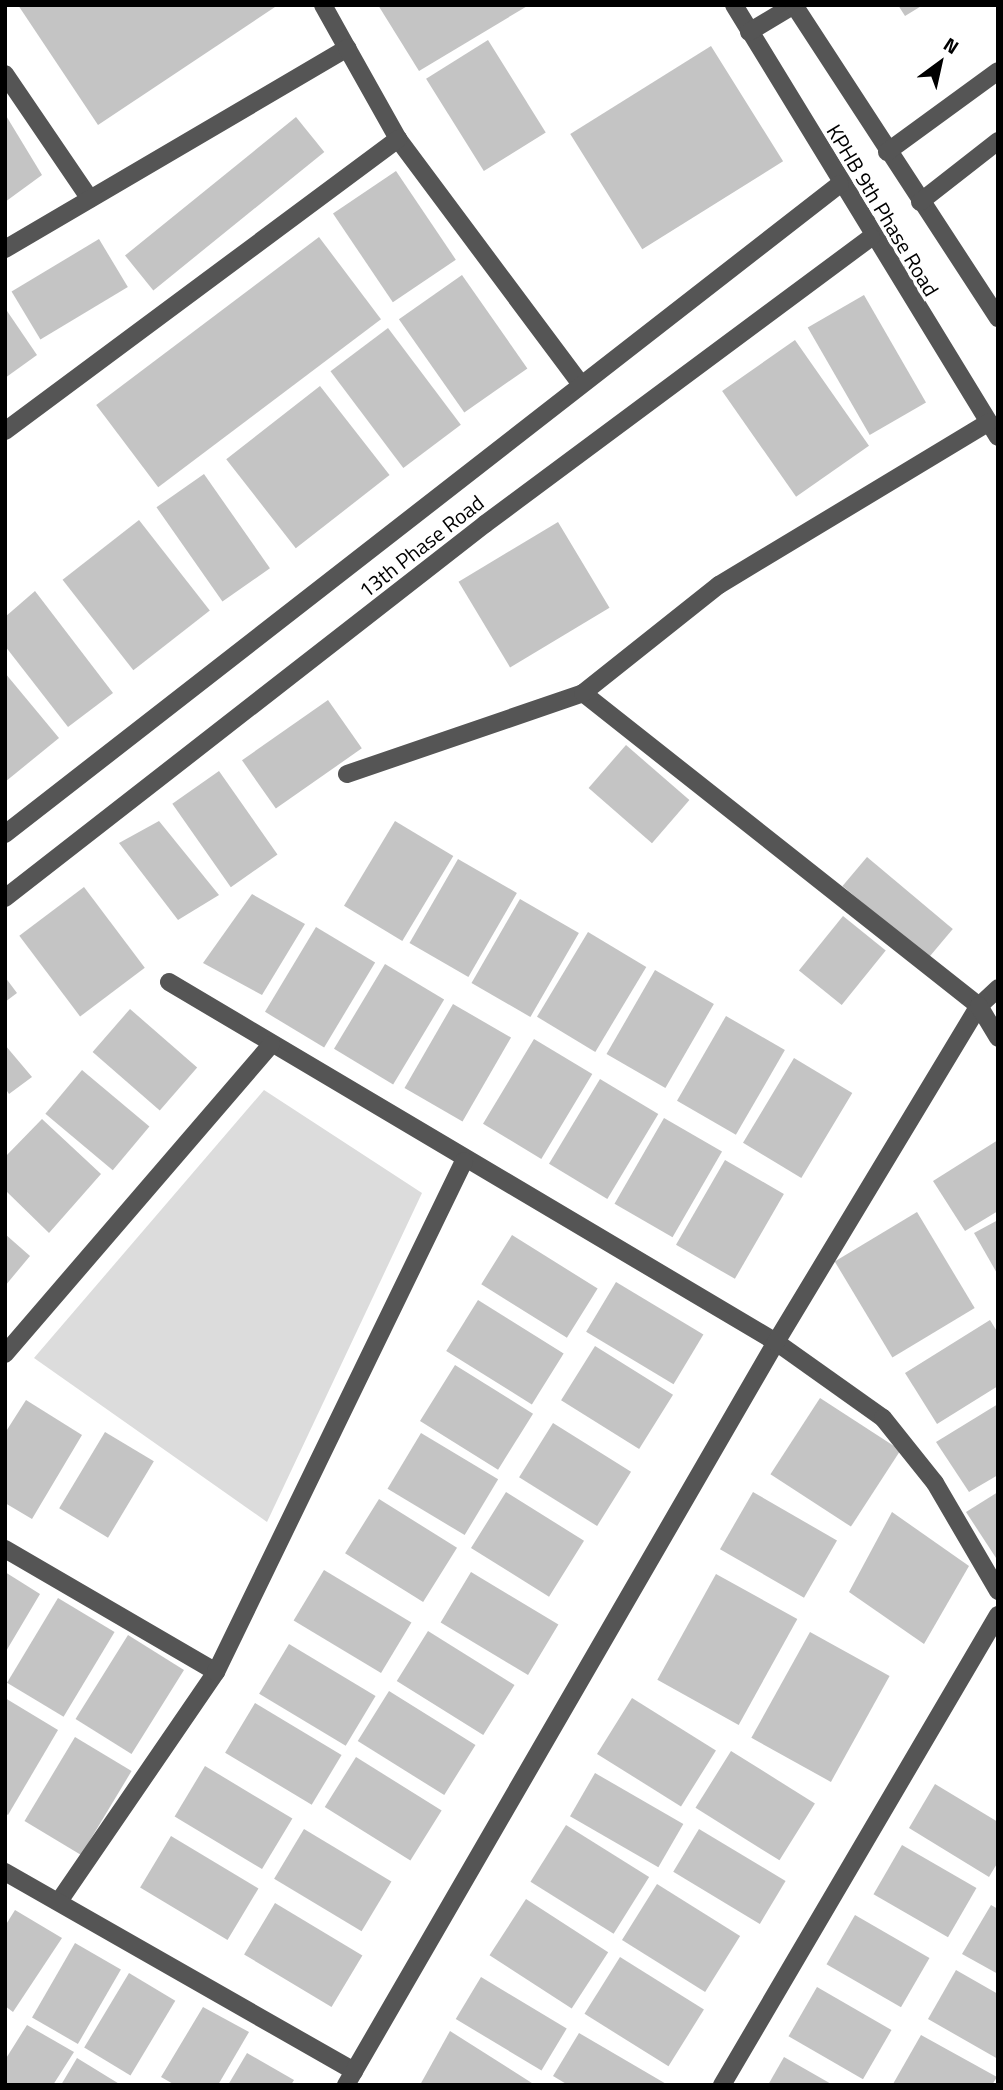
<!DOCTYPE html>
<style>
body{margin:0}
#map{position:relative;width:1003px;height:2090px;overflow:hidden;background:#fff;font-family:"Titillium Web",sans-serif}
div>[style]{position:absolute}
[style*='--x']{left:calc(var(--x)*1px);top:calc(var(--y)*1px);width:calc(var(--w)*1px);rotate:calc(var(--a)*1deg)}
.green>*{inset:0;background:#dcdcdc}
.building>*{inset:0;background:#c4c4c4;transform-origin:0 0}
.minor>*{height:18px;margin:-9px;padding:0 9px;transform-origin:9px;border-radius:9px;background:#555}
span{translate:-50% -50%;white-space:nowrap;text-align:center;line-height:1.15;-webkit-text-stroke:7px #fff;paint-order:stroke}
.street-label{font-size:21px;color:#000}
.frame{position:absolute;inset:0;border:7px solid #000;pointer-events:none}
.north{position:absolute;left:905px;top:28px;width:70px;height:70px;-webkit-text-stroke:5px #fff;paint-order:stroke;rotate:33deg;font-size:19px;font-weight:700;line-height:28px;text-align:center;color:#000}
.north::after{content:'';display:block;margin:auto;width:24px;height:32px;background:#000;clip-path:polygon(50% 0,100% 100%,50% 72%,0 100%)}
</style>
<div id="map">
<div class="green">
<div style="clip-path:polygon(264px 1090px,422px 1193px,267px 1522px,34px 1358px)"></div>
</div>
<div class="building">
<div style="clip-path:polygon(18px 5px,278px 5px,98px 125px)"></div>
<div style="clip-path:polygon(378px 5px,529px 5px,419px 71px)"></div>
<div style="clip-path:polygon(898px 5px,923px 5px,905px 16px)"></div>
<div style="left:488px;top:40px;width:109px;height:73px;rotate:58deg"></div>
<div style="left:711px;top:46px;width:136px;height:166px;rotate:58deg"></div>
<div style="clip-path:polygon(5px 114px,42px 175px,5px 202px)"></div>
<div style="left:296px;top:117px;width:45px;height:220px;rotate:51deg"></div>
<div style="left:396px;top:171px;width:107px;height:76px;rotate:56deg"></div>
<div style="left:319px;top:237px;width:103px;height:279px;rotate:53deg"></div>
<div style="left:99px;top:239px;width:56px;height:102px;rotate:59deg"></div>
<div style="left:462px;top:275px;width:114px;height:77px;rotate:55deg"></div>
<div style="left:864px;top:295px;width:124px;height:65px;rotate:60deg"></div>
<div style="clip-path:polygon(5px 308px,37px 355px,5px 378px)"></div>
<div style="left:388px;top:328px;width:121px;height:72px;rotate:53deg"></div>
<div style="left:795px;top:340px;width:129px;height:89px;rotate:55deg"></div>
<div style="left:320px;top:386px;width:113px;height:119px;rotate:52deg"></div>
<div style="left:204px;top:474px;width:115px;height:58px;rotate:55deg"></div>
<div style="left:139px;top:520px;width:115px;height:97px;rotate:52deg"></div>
<div style="left:558px;top:522px;width:100px;height:116px;rotate:59deg"></div>
<div style="clip-path:polygon(35px 591px,113px 693px,68px 727px,5px 646px,5px 617px)"></div>
<div style="clip-path:polygon(5px 673px,59px 738px,5px 782px)"></div>
<div style="left:328px;top:700px;width:59px;height:105px;rotate:55deg"></div>
<div style="left:626px;top:745px;width:84px;height:57px;rotate:41deg"></div>
<div style="left:219px;top:771px;width:102px;height:57px;rotate:55deg"></div>
<div style="clip-path:polygon(159px 821px,219px 895px,178px 920px,119px 843px)"></div>
<div style="left:395px;top:821px;width:68px;height:99px;rotate:31deg"></div>
<div style="left:867px;top:857px;width:112px;height:38px;rotate:40deg"></div>
<div style="left:458px;top:859px;width:68px;height:97px;rotate:30deg"></div>
<div style="left:84px;top:887px;width:101px;height:81px;rotate:53deg"></div>
<div style="clip-path:polygon(252px 894px,305px 924px,262px 995px,203px 963px)"></div>
<div style="left:520px;top:899px;width:68px;height:97px;rotate:30deg"></div>
<div style="left:843px;top:916px;width:55px;height:70px;rotate:39deg"></div>
<div style="left:316px;top:927px;width:69px;height:99px;rotate:31deg"></div>
<div style="left:588px;top:932px;width:68px;height:99px;rotate:31deg"></div>
<div style="left:385px;top:964px;width:69px;height:99px;rotate:31deg"></div>
<div style="left:655px;top:970px;width:68px;height:97px;rotate:30deg"></div>
<div style="clip-path:polygon(5px 977px,17px 993px,5px 1002px)"></div>
<div style="left:453px;top:1004px;width:67px;height:97px;rotate:30deg"></div>
<div style="left:130px;top:1009px;width:89px;height:57px;rotate:41deg"></div>
<div style="left:726px;top:1016px;width:68px;height:98px;rotate:30deg"></div>
<div style="left:534px;top:1039px;width:68px;height:99px;rotate:31deg"></div>
<div style="clip-path:polygon(5px 1045px,32px 1077px,9px 1094px,5px 1088px)"></div>
<div style="left:794px;top:1058px;width:68px;height:99px;rotate:31deg"></div>
<div style="left:82px;top:1070px;width:88px;height:57px;rotate:40deg"></div>
<div style="left:600px;top:1079px;width:68px;height:99px;rotate:31deg"></div>
<div style="left:664px;top:1118px;width:67px;height:99px;rotate:30deg"></div>
<div style="clip-path:polygon(42px 1119px,101px 1174px,49px 1233px,5px 1190px,5px 1157px)"></div>
<div style="clip-path:polygon(998px 1140px,998px 1211px,965px 1231px,933px 1181px)"></div>
<div style="left:725px;top:1160px;width:68px;height:98px;rotate:30deg"></div>
<div style="left:917px;top:1212px;width:112px;height:96px;rotate:59deg"></div>
<div style="clip-path:polygon(998px 1220px,998px 1275px,974px 1233px)"></div>
<div style="clip-path:polygon(5px 1234px,30px 1256px,5px 1286px)"></div>
<div style="left:512px;top:1235px;width:101px;height:58px;rotate:32deg"></div>
<div style="left:616px;top:1282px;width:102px;height:58px;rotate:31deg"></div>
<div style="left:478px;top:1300px;width:101px;height:60px;rotate:32deg"></div>
<div style="clip-path:polygon(990px 1320px,998px 1333px,998px 1386px,937px 1424px,905px 1373px)"></div>
<div style="left:595px;top:1346px;width:92px;height:64px;rotate:32deg"></div>
<div style="left:455px;top:1365px;width:92px;height:66px;rotate:32deg"></div>
<div style="left:820px;top:1398px;width:96px;height:91px;rotate:33deg"></div>
<div style="clip-path:polygon(26px 1400px,82px 1435px,32px 1519px,5px 1503px,5px 1433px)"></div>
<div style="clip-path:polygon(998px 1404px,998px 1475px,969px 1492px,936px 1442px)"></div>
<div style="left:553px;top:1423px;width:92px;height:64px;rotate:32deg"></div>
<div style="left:105px;top:1432px;width:57px;height:89px;rotate:31deg"></div>
<div style="left:421px;top:1433px;width:90px;height:65px;rotate:31deg"></div>
<div style="left:506px;top:1492px;width:92px;height:66px;rotate:32deg"></div>
<div style="left:753px;top:1492px;width:97px;height:66px;rotate:30deg"></div>
<div style="clip-path:polygon(998px 1492px,998px 1561px,966px 1512px)"></div>
<div style="left:379px;top:1499px;width:92px;height:64px;rotate:32deg"></div>
<div style="clip-path:polygon(892px 1512px,969px 1566px,924px 1644px,849px 1592px)"></div>
<div style="left:324px;top:1570px;width:102px;height:59px;rotate:31deg"></div>
<div style="clip-path:polygon(5px 1572px,40px 1594px,5px 1653px)"></div>
<div style="left:471px;top:1572px;width:102px;height:59px;rotate:31deg"></div>
<div style="left:716px;top:1574px;width:93px;height:121px;rotate:29deg"></div>
<div style="left:58px;top:1598px;width:66px;height:99px;rotate:31deg"></div>
<div style="left:428px;top:1631px;width:102px;height:59px;rotate:32deg"></div>
<div style="left:810px;top:1632px;width:91px;height:121px;rotate:29deg"></div>
<div style="left:128px;top:1635px;width:66px;height:99px;rotate:32deg"></div>
<div style="left:289px;top:1644px;width:101px;height:58px;rotate:31deg"></div>
<div style="left:389px;top:1691px;width:102px;height:59px;rotate:32deg"></div>
<div style="clip-path:polygon(5px 1698px,58px 1730px,8px 1815px,5px 1813px)"></div>
<div style="left:632px;top:1698px;width:99px;height:66px;rotate:32deg"></div>
<div style="left:255px;top:1703px;width:101px;height:58px;rotate:31deg"></div>
<div style="left:75px;top:1737px;width:66px;height:98px;rotate:31deg"></div>
<div style="left:731px;top:1751px;width:99px;height:67px;rotate:32deg"></div>
<div style="left:356px;top:1757px;width:101px;height:59px;rotate:32deg"></div>
<div style="left:205px;top:1766px;width:102px;height:59px;rotate:31deg"></div>
<div style="left:595px;top:1773px;width:102px;height:50px;rotate:30deg"></div>
<div style="clip-path:polygon(935px 1784px,998px 1822px,998px 1862px,989px 1877px,909px 1828px)"></div>
<div style="left:566px;top:1825px;width:98px;height:67px;rotate:32deg"></div>
<div style="left:304px;top:1829px;width:102px;height:58px;rotate:31deg"></div>
<div style="left:699px;top:1829px;width:101px;height:50px;rotate:31deg"></div>
<div style="left:171px;top:1836px;width:102px;height:60px;rotate:31deg"></div>
<div style="left:902px;top:1845px;width:86px;height:57px;rotate:30deg"></div>
<div style="left:657px;top:1884px;width:98px;height:66px;rotate:32deg"></div>
<div style="left:526px;top:1899px;width:98px;height:67px;rotate:33deg"></div>
<div style="left:275px;top:1903px;width:102px;height:60px;rotate:31deg"></div>
<div style="clip-path:polygon(991px 1905px,998px 1909px,998px 1974px,962px 1954px)"></div>
<div style="clip-path:polygon(15px 1910px,62px 1938px,13px 2012px,5px 2006px,5px 1926px)"></div>
<div style="left:855px;top:1915px;width:86px;height:57px;rotate:30deg"></div>
<div style="left:75px;top:1943px;width:53px;height:86px;rotate:30deg"></div>
<div style="left:620px;top:1957px;width:99px;height:67px;rotate:32deg"></div>
<div style="clip-path:polygon(956px 1970px,998px 1994px,998px 2059px,928px 2019px)"></div>
<div style="left:129px;top:1973px;width:54px;height:87px;rotate:31deg"></div>
<div style="left:481px;top:1977px;width:100px;height:49px;rotate:31deg"></div>
<div style="left:817px;top:1987px;width:86px;height:57px;rotate:30deg"></div>
<div style="clip-path:polygon(203px 2007px,249px 2032px,218px 2085px,175px 2085px,161px 2077px)"></div>
<div style="clip-path:polygon(27px 2025px,74px 2052px,53px 2085px,5px 2085px,5px 2060px)"></div>
<div style="clip-path:polygon(450px 2031px,535px 2085px,420px 2085px)"></div>
<div style="clip-path:polygon(579px 2033px,668px 2085px,568px 2085px,553px 2076px)"></div>
<div style="clip-path:polygon(921px 2035px,997px 2077px,992px 2085px,893px 2084px)"></div>
<div style="clip-path:polygon(247px 2053px,294px 2080px,291px 2085px,228px 2085px)"></div>
<div style="clip-path:polygon(784px 2057px,833px 2085px,768px 2085px)"></div>
<div style="clip-path:polygon(77px 2058px,121px 2085px,61px 2085px)"></div>
</div>
<div class="minor">
<div style="--x:323;--y:5;--w:49;--a:60.8"></div>
<div style="--x:734;--y:5;--w:506;--a:58.57"></div>
<div style="--x:749;--y:32;--w:52;--a:-31"></div>
<div style="--x:794;--y:5;--w:374;--a:56.9"></div>
<div style="--x:5;--y:74;--w:151;--a:55.8"></div>
<div style="--x:887;--y:152;--w:137;--a:-36.1"></div>
<div style="--x:920;--y:202;--w:99;--a:-38"></div>
<div style="--x:5;--y:249;--w:397;--a:-30.4"></div>
<div style="--x:347;--y:48;--w:104;--a:60.7"></div>
<div style="--x:398;--y:139;--w:304;--a:53.3"></div>
<div style="--x:5;--y:431;--w:490;--a:-36.6"></div>
<div style="--x:583;--y:693;--w:505;--a:38.32"></div>
<div style="--x:979;--y:1006;--w:26;--a:-43"></div>
<div style="--x:347;--y:774;--w:250;--a:-18.9"></div>
<div style="--x:583;--y:693;--w:174;--a:-38.5"></div>
<div style="--x:719;--y:585;--w:315;--a:-31.1"></div>
<div style="--x:5;--y:834;--w:1058;--a:-37.9"></div>
<div style="--x:5;--y:898;--w:609;--a:-37.92"></div>
<div style="--x:485;--y:524;--w:481;--a:-36.6"></div>
<div style="--x:169;--y:982;--w:706;--a:30.67"></div>
<div style="--x:776;--y:1342;--w:131;--a:35.4"></div>
<div style="--x:883;--y:1418;--w:83;--a:51.3"></div>
<div style="--x:935;--y:1483;--w:125;--a:59.7"></div>
<div style="--x:5;--y:1354;--w:408;--a:-49.3"></div>
<div style="--x:5;--y:1549;--w:244;--a:30.2"></div>
<div style="--x:216;--y:1672;--w:278;--a:124.4"></div>
<div style="--x:216;--y:1672;--w:568;--a:-64.11"></div>
<div style="--x:5;--y:1872;--w:402;--a:29.7"></div>
<div style="--x:346;--y:2085;--w:858;--a:-59.94"></div>
<div style="--x:776;--y:1342;--w:393;--a:-58.9"></div>
<div style="--x:979;--y:1006;--w:37;--a:59"></div>
<div style="--x:722;--y:2085;--w:545;--a:-59.58"></div>
</div>
<div class="street-label">
<span style="left:883px;top:210px;rotate:59deg">KPHB 9th Phase Road</span>
<span style="left:421px;top:546px;rotate:-38deg">13th Phase Road</span>
</div>
<div class="frame"></div>
<div class="north">N</div>
</div>
